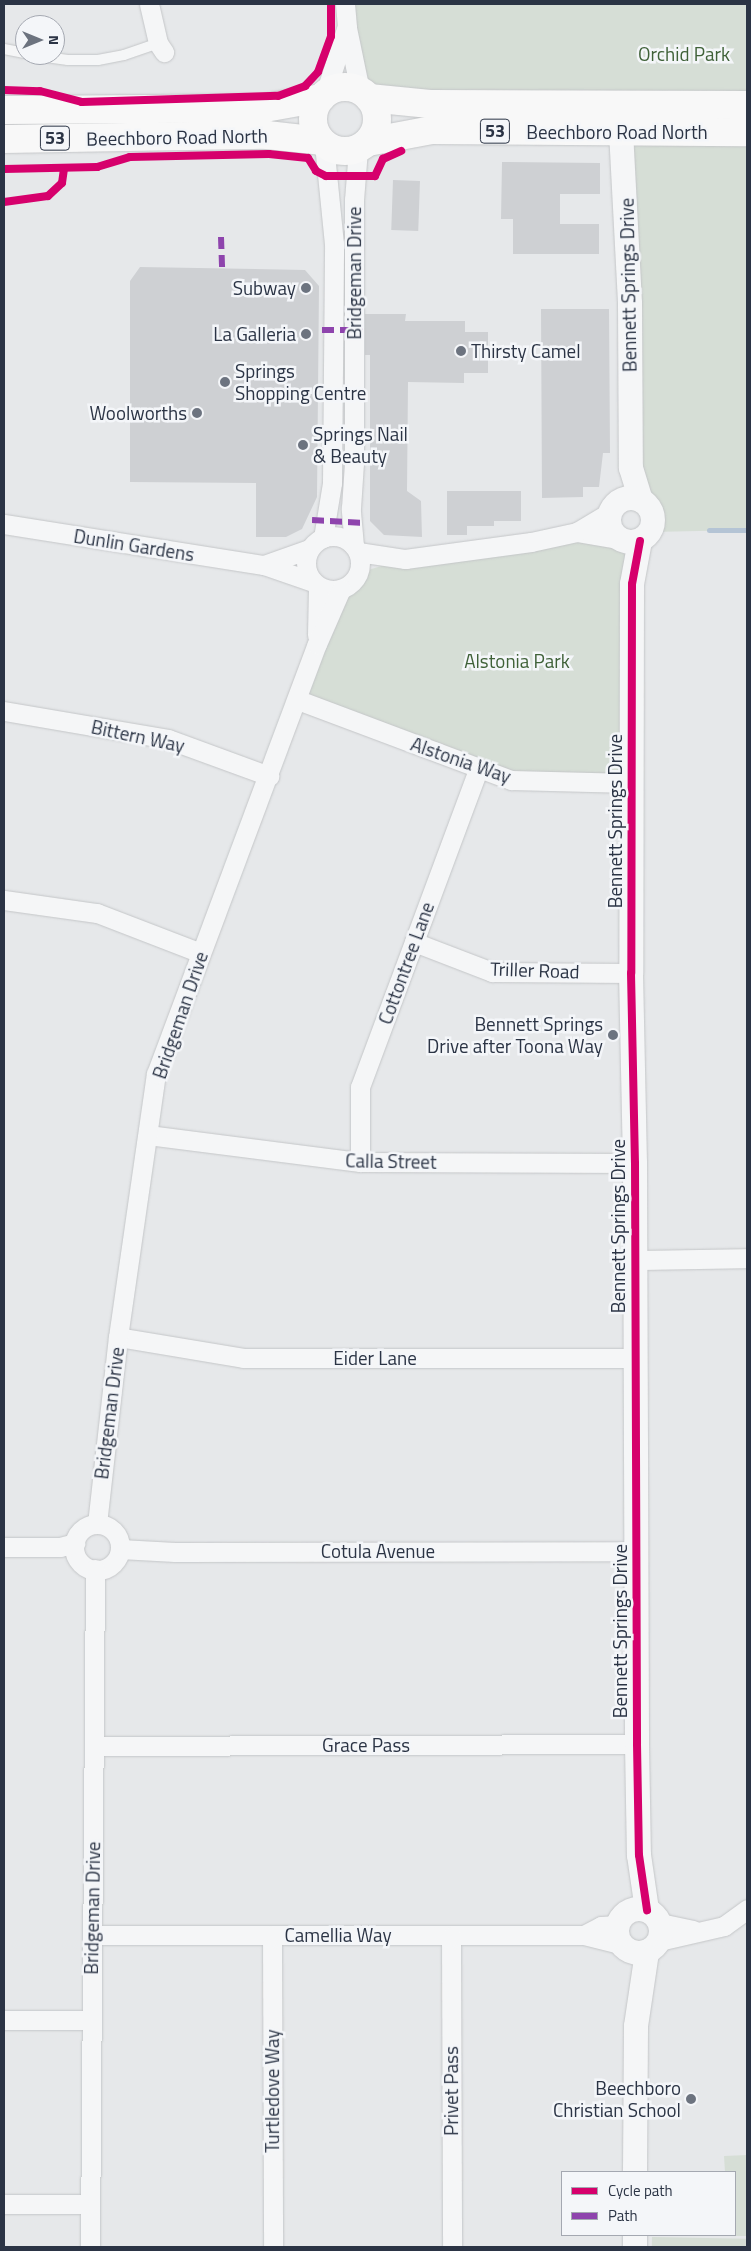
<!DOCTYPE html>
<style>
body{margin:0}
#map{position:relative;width:751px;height:2251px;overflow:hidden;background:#e6e8ea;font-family:"Titillium Web",sans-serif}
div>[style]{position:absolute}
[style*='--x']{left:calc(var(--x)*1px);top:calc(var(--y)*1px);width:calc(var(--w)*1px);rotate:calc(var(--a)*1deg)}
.green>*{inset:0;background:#d6ded6;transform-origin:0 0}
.stream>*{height:5px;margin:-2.5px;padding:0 2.5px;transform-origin:2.5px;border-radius:2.5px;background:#b4c4d5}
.building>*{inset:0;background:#ced0d3;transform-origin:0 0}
.roads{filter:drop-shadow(0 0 1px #c4c6c8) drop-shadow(0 0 1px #c4c6c8)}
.service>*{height:10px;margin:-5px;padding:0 5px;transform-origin:5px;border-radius:5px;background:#f5f6f7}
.minor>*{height:19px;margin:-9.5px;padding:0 9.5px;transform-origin:9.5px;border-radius:9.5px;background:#f5f6f7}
.minor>.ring{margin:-9.5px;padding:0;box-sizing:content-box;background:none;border:19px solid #f5f6f7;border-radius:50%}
.tertiary>*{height:24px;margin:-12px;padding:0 12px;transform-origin:12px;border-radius:12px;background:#f5f6f7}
.tertiary>.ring{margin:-12px;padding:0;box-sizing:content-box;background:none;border:24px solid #f5f6f7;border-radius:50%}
.primary>*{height:28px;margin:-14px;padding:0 14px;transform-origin:14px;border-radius:14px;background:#f8f8f8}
.primary>.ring{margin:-14px;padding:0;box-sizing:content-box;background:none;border:28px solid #f8f8f8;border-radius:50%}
.quiet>*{height:6px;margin-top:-3px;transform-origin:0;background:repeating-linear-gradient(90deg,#8e44ad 0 12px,transparent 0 18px)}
.cycleway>*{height:8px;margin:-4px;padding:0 4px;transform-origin:4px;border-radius:4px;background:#d6006c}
.dots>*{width:14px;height:14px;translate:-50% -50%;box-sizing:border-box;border:2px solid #f4f6f9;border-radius:50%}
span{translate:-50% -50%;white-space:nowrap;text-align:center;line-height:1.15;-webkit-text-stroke:5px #f4f6f9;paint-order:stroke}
.shield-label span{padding:1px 4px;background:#f4f6f9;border:1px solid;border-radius:4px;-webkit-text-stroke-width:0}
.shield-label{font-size:18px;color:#2b3445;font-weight:700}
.park-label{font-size:19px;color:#3f6138}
.street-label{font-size:19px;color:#2b3445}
.poi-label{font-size:19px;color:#2b3445}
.right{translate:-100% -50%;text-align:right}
.left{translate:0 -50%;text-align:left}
.frame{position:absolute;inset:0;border:5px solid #2b3445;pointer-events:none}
.legend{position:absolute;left:561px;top:2171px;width:175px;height:65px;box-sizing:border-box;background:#f4f6f9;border:1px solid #a4a8b1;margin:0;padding:6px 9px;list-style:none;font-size:15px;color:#2b3445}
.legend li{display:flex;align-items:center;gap:10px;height:25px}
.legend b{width:25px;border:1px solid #a4a8b1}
.north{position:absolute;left:15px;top:15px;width:50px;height:50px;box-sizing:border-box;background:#f4f6f9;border:1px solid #a4a8b1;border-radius:50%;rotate:90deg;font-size:14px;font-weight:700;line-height:20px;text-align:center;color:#2b3445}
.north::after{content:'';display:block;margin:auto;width:18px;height:22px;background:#6c737f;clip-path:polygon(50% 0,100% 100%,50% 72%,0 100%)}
</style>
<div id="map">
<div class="green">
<div style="clip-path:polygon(345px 4px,747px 4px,747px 105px,360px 91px)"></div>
<div style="clip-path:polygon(623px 132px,747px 132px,747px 530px,651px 532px,654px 517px,641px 500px)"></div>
<div style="clip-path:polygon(577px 532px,625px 542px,632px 584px,630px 783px,511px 780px,298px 700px,349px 585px,358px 573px,405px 559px)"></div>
<div style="clip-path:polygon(747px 2155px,747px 2236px,726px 2236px,735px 2235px,735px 2172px,725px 2172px,724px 2156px)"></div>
<div style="left:652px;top:2237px;width:95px;height:10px;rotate:1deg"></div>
</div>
<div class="stream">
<div style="--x:709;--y:530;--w:38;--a:0"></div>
</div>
<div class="building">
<div style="clip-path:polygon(502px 162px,600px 163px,600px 194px,560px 194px,560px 224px,599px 224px,599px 254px,513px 254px,513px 219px,501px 219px)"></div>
<div style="left:393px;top:180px;width:27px;height:50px;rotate:2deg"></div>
<div style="clip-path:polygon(140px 267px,305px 270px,319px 286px,317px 497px,302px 529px,286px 537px,256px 537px,256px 483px,130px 482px,130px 281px)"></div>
<div style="clip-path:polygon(541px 309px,609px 309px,610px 453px,603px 453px,599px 487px,583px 487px,583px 497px,542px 498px)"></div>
<div style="clip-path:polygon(365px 314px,406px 314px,405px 321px,465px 321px,465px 332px,488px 332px,488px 373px,464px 373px,464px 383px,408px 382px,407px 491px,421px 501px,422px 537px,384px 535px,370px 521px,370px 355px,365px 355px)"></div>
<div style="clip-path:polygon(447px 491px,521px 491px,521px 521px,494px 521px,494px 526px,467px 526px,467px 535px,447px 535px)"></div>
</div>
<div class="roads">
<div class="service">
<div style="--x:4;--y:49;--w:21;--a:11"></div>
<div style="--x:32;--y:55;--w:36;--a:8"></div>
<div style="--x:68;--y:60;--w:30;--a:0"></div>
<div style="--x:98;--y:60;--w:26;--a:-11"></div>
<div style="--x:124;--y:55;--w:36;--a:-19"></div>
</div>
<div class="minor">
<div style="--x:149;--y:4;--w:40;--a:77"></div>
<div style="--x:158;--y:43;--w:11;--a:56"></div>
<div style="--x:345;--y:4;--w:24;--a:85"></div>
<div style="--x:347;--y:28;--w:64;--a:78.3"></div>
<div style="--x:325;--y:94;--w:68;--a:-72.1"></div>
<div style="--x:4;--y:524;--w:263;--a:9"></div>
<div style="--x:264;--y:565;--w:52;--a:19.1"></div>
<div style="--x:577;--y:532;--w:42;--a:9.7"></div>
<div class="ring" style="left:306px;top:536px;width:35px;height:35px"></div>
<div style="--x:323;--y:538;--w:56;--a:-80.7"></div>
<div style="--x:332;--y:483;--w:239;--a:-89.5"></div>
<div style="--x:334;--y:244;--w:100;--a:-95.7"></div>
<div style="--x:354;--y:546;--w:38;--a:-95"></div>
<div style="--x:351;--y:508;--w:45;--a:-86.2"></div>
<div style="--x:354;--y:463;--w:263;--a:-90"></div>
<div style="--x:354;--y:200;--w:51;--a:-85.5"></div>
<div style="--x:358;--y:552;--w:48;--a:8.5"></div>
<div style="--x:405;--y:559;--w:127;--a:-7.7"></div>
<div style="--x:531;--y:542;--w:47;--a:-12.3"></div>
<div style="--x:577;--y:532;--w:39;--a:-31"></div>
<div style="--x:264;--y:565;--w:48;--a:-19.6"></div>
<div style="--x:317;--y:635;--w:48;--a:-88.8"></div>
<div style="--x:298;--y:700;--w:228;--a:20.6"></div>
<div style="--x:511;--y:780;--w:119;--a:1.4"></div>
<div style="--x:4;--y:711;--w:166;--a:9.7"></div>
<div style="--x:168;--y:739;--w:108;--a:20.1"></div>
<div style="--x:4;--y:900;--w:94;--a:8"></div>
<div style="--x:97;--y:913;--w:111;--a:21"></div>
<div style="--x:414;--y:942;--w:84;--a:21"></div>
<div style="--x:492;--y:972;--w:139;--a:0.4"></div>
<div style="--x:148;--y:1135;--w:214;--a:7.3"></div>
<div style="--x:360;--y:1162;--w:275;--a:0.2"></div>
<div style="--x:360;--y:1162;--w:75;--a:-90"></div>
<div style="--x:360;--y:1087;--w:339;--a:-69.6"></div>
<div style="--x:636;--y:1260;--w:111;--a:-1"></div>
<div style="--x:118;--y:1337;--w:127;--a:9.5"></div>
<div style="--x:243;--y:1358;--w:390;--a:0"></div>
<div style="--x:97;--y:1524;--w:188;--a:-83.6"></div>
<div style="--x:118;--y:1337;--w:266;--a:-81.8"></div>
<div style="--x:156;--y:1074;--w:459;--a:-69.5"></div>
<div style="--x:317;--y:644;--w:60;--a:-66.4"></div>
<div class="ring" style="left:74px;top:1524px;width:27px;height:27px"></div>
<div style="--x:4;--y:1547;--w:56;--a:0"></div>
<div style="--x:60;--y:1547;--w:16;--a:-15"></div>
<div style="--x:120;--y:1549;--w:55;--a:3.1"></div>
<div style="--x:175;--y:1552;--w:462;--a:-0.1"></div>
<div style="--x:94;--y:1746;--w:543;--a:-0.21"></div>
<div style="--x:660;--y:1923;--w:34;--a:12"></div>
<div style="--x:92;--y:1935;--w:492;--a:0"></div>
<div style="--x:584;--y:1935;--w:38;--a:14"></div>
<div style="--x:272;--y:1935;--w:312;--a:89.8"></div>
<div style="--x:584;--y:1935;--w:19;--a:-28"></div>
<div style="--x:601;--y:1926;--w:17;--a:-3"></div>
<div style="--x:451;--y:1936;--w:311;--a:89.8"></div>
<div style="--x:659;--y:1941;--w:67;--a:-13"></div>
<div style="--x:724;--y:1926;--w:29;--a:-36"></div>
<div style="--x:4;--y:2020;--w:86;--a:0"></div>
<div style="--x:4;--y:2204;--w:86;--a:0"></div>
<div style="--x:90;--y:2247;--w:678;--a:-89.58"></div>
</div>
<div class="tertiary">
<div style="--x:620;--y:112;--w:192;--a:87"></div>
<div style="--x:630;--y:304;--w:164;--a:89.7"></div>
<div style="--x:631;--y:468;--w:34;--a:73"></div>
<div class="ring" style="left:609px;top:498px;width:20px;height:20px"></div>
<div style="--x:640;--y:541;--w:44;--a:100.5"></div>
<div style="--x:632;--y:584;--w:389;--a:90.1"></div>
<div style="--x:631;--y:973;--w:190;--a:88.8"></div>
<div style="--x:635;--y:1163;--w:581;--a:89.8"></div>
<div style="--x:637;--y:1744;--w:111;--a:89"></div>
<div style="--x:639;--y:1855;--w:56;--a:81.7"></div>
<div class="ring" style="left:617px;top:1909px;width:20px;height:20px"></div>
<div style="--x:635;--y:2172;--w:146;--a:-89.6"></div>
<div style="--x:636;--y:2026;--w:75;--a:-81.5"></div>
<div style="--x:635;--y:2247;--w:12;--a:-90"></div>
</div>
<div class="primary">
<div class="ring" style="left:313px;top:87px;width:36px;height:36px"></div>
<div style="--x:369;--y:98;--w:61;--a:5.6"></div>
<div style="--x:430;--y:104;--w:317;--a:0.2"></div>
<div style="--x:4;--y:110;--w:261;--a:-0.4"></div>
<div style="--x:265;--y:108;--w:57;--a:-10.1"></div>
<div style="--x:4;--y:139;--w:263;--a:-0.9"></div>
<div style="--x:267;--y:135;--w:54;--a:6.3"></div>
<div style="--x:368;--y:142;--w:65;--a:-10.6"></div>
<div style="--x:432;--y:130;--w:315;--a:0.4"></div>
</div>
</div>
<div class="quiet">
<div style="--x:221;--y:237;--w:34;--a:88"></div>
<div style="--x:322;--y:330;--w:41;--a:0"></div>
<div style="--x:312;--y:520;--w:52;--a:3.3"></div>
</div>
<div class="cycleway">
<div style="--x:4;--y:90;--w:36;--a:2"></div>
<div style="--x:40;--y:91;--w:43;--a:14.7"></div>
<div style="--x:82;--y:102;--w:196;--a:-1.8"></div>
<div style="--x:278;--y:96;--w:29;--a:-20"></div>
<div style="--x:305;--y:86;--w:19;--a:-47"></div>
<div style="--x:318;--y:72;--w:38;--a:-70"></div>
<div style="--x:331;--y:36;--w:32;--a:-90"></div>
<div style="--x:4;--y:169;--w:93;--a:-1.2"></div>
<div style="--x:97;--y:167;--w:34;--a:-17"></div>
<div style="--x:130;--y:157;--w:139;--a:-1.2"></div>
<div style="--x:269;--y:154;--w:39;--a:6"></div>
<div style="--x:308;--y:158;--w:15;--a:58"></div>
<div style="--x:316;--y:171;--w:11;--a:27"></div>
<div style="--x:326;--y:176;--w:49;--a:0"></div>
<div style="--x:375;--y:176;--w:19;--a:-65"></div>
<div style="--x:383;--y:159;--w:20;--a:-24"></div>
<div style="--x:4;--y:202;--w:44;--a:-7.8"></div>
<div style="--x:48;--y:196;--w:19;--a:-43"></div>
<div style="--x:62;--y:183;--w:15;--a:-82"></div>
<div style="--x:640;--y:541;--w:44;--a:100.5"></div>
<div style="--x:632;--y:584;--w:389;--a:90.1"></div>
<div style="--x:631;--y:973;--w:190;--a:88.8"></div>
<div style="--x:635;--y:1163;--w:581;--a:89.8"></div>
<div style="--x:637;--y:1744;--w:111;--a:89"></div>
<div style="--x:639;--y:1855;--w:56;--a:81.7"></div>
</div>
<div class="dots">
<div style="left:306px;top:288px;background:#6c737f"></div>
<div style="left:306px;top:334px;background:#6c737f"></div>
<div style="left:461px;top:351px;background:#6c737f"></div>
<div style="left:225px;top:382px;background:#6c737f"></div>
<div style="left:197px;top:413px;background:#6c737f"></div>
<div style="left:303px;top:445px;background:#6c737f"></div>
<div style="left:613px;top:1035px;background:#6c737f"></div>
<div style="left:691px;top:2099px;background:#6c737f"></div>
</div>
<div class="shield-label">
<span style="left:495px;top:131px">53</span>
<span style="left:55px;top:138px">53</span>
</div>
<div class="park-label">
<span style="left:684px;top:54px">Orchid Park</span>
<span style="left:517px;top:661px">Alstonia Park</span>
</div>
<div class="street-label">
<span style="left:617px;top:132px">Beechboro Road North</span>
<span style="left:177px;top:137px;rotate:-1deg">Beechboro Road North</span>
<span style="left:354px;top:273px;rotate:-90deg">Bridgeman Drive</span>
<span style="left:628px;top:285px;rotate:-91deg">Bennett Springs Drive</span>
<span style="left:134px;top:545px;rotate:9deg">Dunlin Gardens</span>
<span style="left:138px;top:736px;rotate:12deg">Bittern Way</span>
<span style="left:461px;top:760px;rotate:19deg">Alstonia Way</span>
<span style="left:615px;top:821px;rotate:-90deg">Bennett Springs Drive</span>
<span style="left:406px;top:963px;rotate:-70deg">Cottontree Lane</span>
<span style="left:535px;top:970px;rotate:2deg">Triller Road</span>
<span style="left:180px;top:1015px;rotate:-71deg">Bridgeman Drive</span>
<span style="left:391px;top:1161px;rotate:1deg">Calla Street</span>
<span style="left:618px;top:1226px;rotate:-90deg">Bennett Springs Drive</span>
<span style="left:375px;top:1358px">Eider Lane</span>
<span style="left:109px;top:1413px;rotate:-83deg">Bridgeman Drive</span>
<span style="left:378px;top:1551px">Cotula Avenue</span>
<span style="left:620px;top:1631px;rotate:-90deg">Bennett Springs Drive</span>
<span style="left:366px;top:1745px">Grace Pass</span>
<span style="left:92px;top:1908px;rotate:-89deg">Bridgeman Drive</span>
<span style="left:338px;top:1935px">Camellia Way</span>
<span style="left:272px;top:2091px;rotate:-90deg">Turtledove Way</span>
<span style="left:451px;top:2091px;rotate:-90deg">Privet Pass</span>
</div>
<div class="poi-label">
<span class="right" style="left:296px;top:288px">Subway</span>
<span class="right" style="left:296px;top:334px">La Galleria</span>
<span class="left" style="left:471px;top:351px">Thirsty Camel</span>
<span class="left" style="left:235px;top:382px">Springs<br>Shopping Centre</span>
<span class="right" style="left:187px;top:413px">Woolworths</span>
<span class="left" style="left:313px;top:445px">Springs Nail<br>&amp; Beauty</span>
<span class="right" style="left:603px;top:1035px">Bennett Springs<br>Drive after Toona Way</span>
<span class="right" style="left:681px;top:2099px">Beechboro<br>Christian School</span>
</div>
<div class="frame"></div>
<ul class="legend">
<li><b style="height:6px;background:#d6006c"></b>Cycle path</li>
<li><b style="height:6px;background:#8e44ad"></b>Path</li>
</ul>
<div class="north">N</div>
</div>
